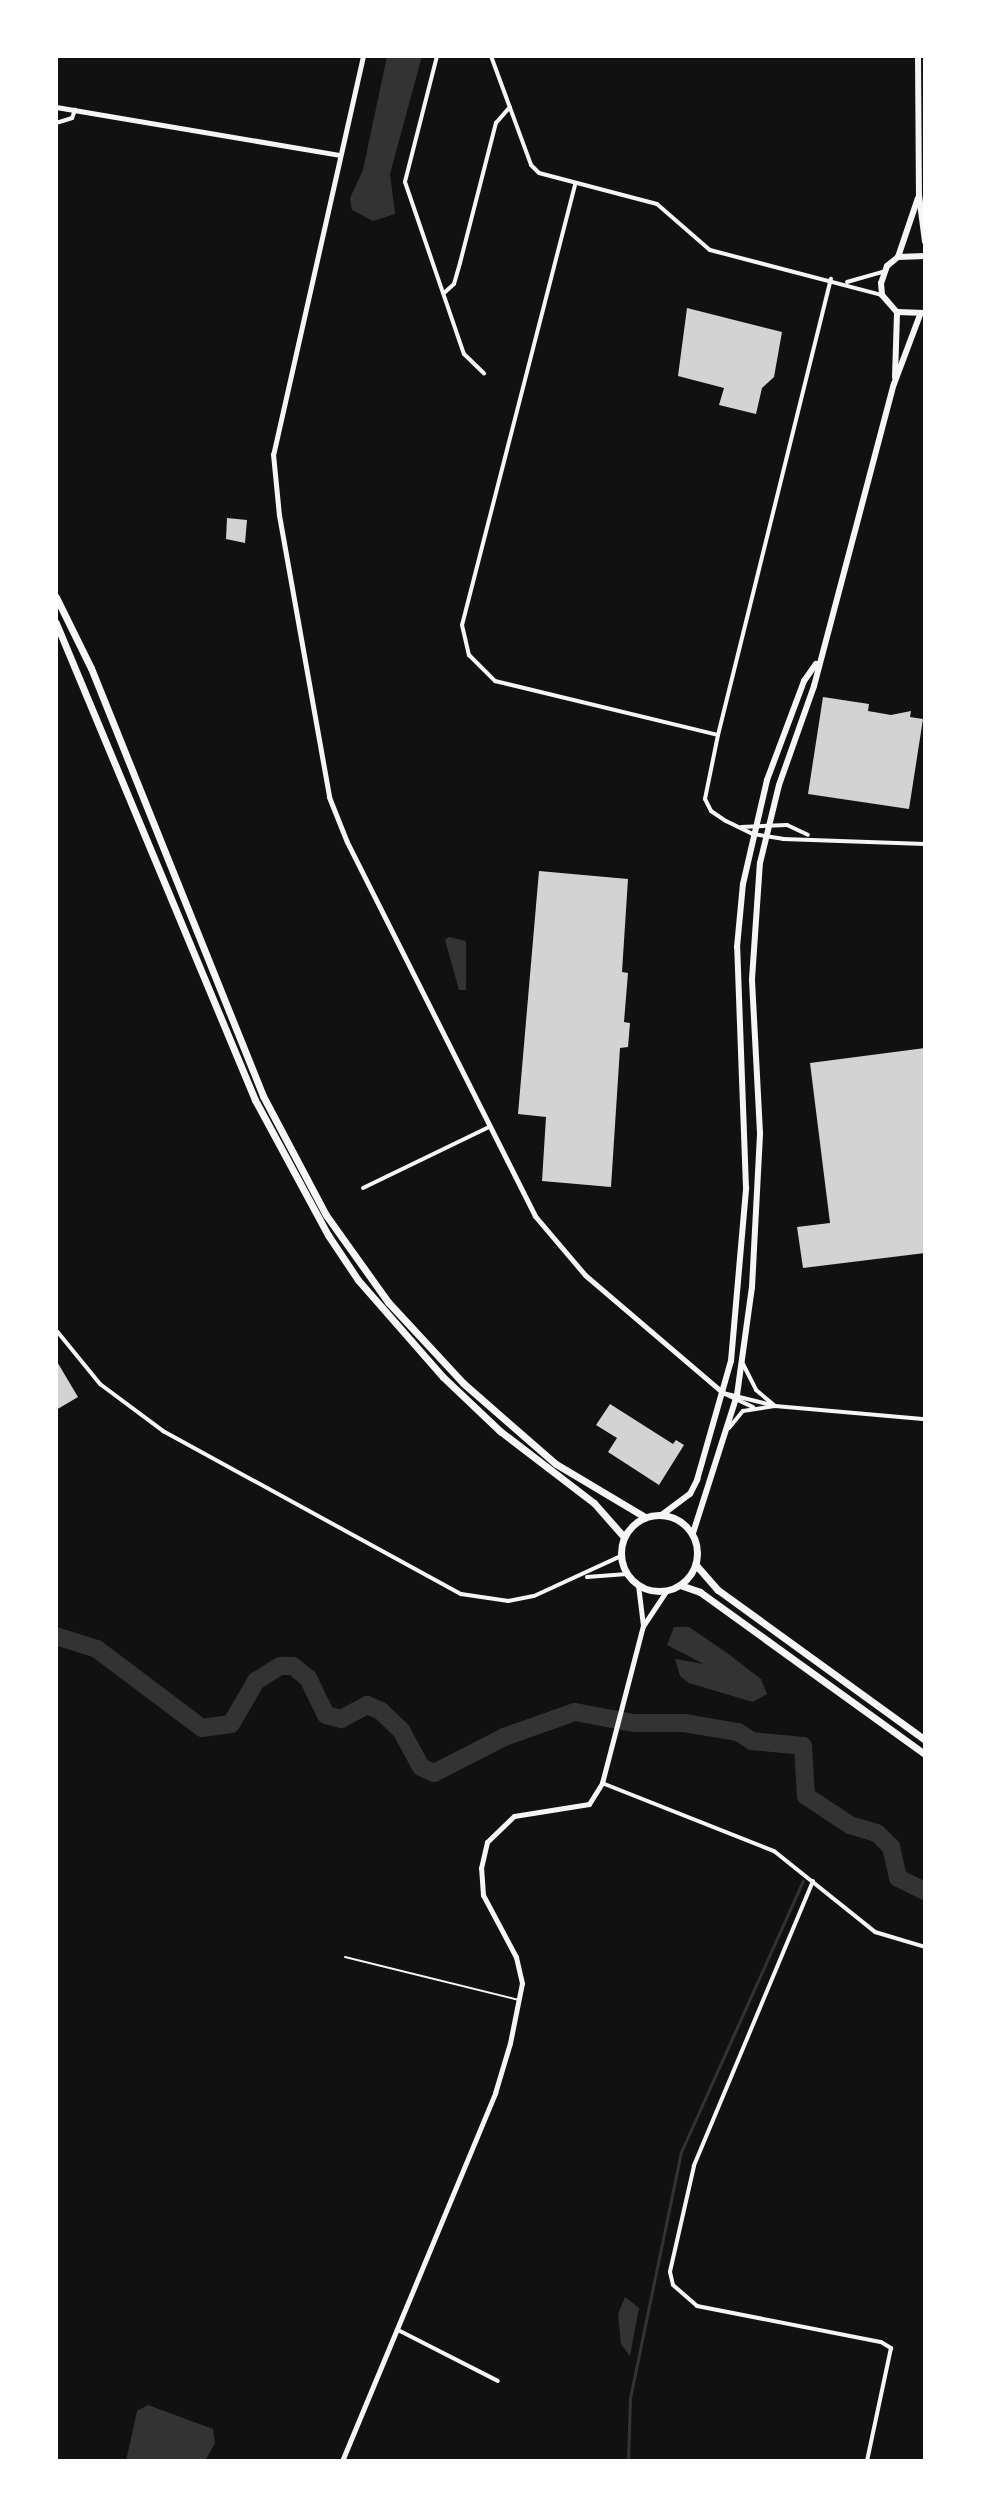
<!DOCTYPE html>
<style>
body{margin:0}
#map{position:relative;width:981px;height:2517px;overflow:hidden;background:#111;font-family:Manrope,sans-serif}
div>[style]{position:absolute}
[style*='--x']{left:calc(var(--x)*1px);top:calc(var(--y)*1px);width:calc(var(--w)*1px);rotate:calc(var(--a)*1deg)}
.water>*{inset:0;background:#333}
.stream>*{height:3px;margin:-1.5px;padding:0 1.5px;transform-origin:1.5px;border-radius:1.5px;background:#333}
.river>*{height:18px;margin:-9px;padding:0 9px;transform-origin:9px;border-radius:9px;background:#333}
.building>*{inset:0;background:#d3d3d3}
.service>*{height:2px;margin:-1px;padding:0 1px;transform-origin:1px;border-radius:1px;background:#f5f5f5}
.minor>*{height:4px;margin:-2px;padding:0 2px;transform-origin:2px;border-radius:2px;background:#f5f5f5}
.tertiary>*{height:5px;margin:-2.5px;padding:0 2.5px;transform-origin:2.5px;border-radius:2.5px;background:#f5f5f5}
.secondary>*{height:6px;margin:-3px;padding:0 3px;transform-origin:3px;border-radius:3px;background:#f5f5f5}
.primary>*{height:7px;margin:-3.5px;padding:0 3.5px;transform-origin:3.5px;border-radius:3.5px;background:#f5f5f5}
.primary>.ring{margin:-3.5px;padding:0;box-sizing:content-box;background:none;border:7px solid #f5f5f5;border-radius:50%}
span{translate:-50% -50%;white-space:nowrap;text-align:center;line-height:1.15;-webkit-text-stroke:6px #fff;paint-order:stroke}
.frame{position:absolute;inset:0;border:58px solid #fff;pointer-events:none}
</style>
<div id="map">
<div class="water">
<div style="clip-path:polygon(387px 56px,422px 56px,390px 174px,395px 214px,373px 221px,352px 210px,350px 198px,363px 170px)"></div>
<div style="clip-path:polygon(449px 937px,466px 941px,466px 990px,459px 990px,445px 940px)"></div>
<div style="clip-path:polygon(674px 1627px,689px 1627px,727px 1653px,761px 1679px,767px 1694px,753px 1702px,689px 1683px,680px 1676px,675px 1659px,704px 1664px,667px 1645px)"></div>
<div style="clip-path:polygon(625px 2297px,639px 2308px,630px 2356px,621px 2344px,618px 2314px)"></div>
<div style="clip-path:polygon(148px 2405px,213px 2429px,215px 2443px,205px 2461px,126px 2461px,137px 2411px)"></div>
</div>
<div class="stream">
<div style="--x:628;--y:2461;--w:63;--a:-88.2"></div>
<div style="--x:630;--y:2398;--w:251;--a:-78.3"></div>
<div style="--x:681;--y:2152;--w:297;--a:-65.8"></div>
</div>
<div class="river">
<div style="--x:56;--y:1636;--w:43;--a:17.6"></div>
<div style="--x:97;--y:1649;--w:131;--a:37"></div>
<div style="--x:202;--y:1728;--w:29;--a:-8"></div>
<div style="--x:231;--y:1724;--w:50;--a:-59.8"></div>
<div style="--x:256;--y:1681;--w:28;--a:-32"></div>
<div style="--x:280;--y:1666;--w:13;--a:0"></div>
<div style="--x:293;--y:1666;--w:19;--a:39"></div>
<div style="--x:308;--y:1678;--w:41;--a:64.1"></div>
<div style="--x:326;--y:1715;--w:16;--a:15"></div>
<div style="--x:341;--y:1719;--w:30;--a:-28"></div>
<div style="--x:367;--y:1705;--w:15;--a:23"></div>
<div style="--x:381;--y:1711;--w:28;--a:44"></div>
<div style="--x:401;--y:1730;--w:42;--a:61.6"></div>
<div style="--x:421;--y:1767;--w:14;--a:25"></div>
<div style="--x:434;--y:1773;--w:79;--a:-27.2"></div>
<div style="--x:504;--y:1737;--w:75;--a:-19.4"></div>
<div style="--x:575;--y:1712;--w:60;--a:10.6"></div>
<div style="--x:634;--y:1723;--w:50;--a:0"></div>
<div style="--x:684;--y:1723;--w:55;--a:9.5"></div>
<div style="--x:738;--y:1732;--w:17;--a:33"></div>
<div style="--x:752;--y:1741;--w:51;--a:5.6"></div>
<div style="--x:803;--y:1746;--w:50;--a:86.6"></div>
<div style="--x:806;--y:1796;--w:53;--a:33.4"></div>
<div style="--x:850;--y:1825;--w:28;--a:17"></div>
<div style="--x:877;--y:1833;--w:20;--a:45"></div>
<div style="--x:891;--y:1847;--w:32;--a:77"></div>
<div style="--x:898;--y:1878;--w:30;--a:26"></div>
</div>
<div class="building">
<div style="clip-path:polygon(687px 308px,782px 332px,774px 377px,762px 388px,756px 414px,719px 405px,724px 388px,678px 376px)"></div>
<div style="clip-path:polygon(227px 518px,247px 520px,245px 543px,226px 539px)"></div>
<div style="clip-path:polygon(823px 697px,869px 704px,868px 711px,891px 715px,911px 711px,910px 717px,923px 719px,909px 809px,808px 794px)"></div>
<div style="clip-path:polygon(539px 871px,628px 879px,622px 972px,628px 973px,624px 1022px,630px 1023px,628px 1047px,620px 1048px,611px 1187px,542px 1181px,546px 1117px,518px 1114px)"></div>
<div style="clip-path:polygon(925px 1048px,925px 1253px,803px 1268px,797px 1227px,830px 1223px,810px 1063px)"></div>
<div style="clip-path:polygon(56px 1360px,78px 1397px,56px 1410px)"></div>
<div style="clip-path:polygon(610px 1404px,673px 1444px,676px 1440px,684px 1445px,659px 1485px,608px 1452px,617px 1438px,596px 1425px)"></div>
</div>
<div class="service">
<div style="--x:345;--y:1957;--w:179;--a:13.9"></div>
</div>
<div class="minor">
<div style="--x:437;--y:56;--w:130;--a:104.3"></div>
<div style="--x:405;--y:182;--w:182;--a:71.1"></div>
<div style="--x:464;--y:354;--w:28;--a:44"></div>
<div style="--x:491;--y:56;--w:116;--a:69.8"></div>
<div style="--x:531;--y:165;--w:11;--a:45"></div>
<div style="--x:539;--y:173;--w:122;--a:14.7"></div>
<div style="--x:657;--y:204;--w:70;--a:41"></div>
<div style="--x:710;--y:250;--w:178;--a:14.7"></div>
<div style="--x:56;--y:123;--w:17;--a:-17"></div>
<div style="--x:72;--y:118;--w:9;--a:-69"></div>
<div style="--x:575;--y:185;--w:454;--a:104.4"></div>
<div style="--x:462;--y:625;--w:31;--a:77"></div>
<div style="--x:469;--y:655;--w:37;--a:45"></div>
<div style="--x:495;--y:681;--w:229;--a:13.6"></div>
<div style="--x:718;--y:735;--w:470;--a:-76.1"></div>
<div style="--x:847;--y:282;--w:37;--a:-16"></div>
<div style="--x:444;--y:293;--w:13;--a:-42"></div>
<div style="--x:454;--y:284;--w:22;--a:-74"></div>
<div style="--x:460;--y:263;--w:145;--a:-75.6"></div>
<div style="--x:496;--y:123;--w:21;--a:-49"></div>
<div style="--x:718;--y:735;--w:65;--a:101.5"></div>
<div style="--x:705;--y:799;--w:13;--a:63"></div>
<div style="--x:711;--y:811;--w:18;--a:34"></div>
<div style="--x:726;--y:821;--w:30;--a:26"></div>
<div style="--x:753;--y:834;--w:30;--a:9"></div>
<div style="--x:783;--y:839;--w:142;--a:2"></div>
<div style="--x:741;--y:827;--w:46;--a:-2.5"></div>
<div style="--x:787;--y:825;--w:23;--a:25"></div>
<div style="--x:363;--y:1188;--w:140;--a:-25.8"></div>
<div style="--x:56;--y:1330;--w:70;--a:50.8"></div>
<div style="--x:100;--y:1384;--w:79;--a:36.7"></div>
<div style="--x:163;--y:1431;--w:340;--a:28.7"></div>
<div style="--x:461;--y:1594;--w:48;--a:8.5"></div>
<div style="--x:508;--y:1601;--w:26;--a:-11"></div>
<div style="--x:534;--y:1596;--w:96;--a:-24.7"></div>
<div style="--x:743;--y:1364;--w:29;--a:63"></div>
<div style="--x:756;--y:1390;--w:25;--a:40"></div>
<div style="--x:723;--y:1393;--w:50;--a:13.8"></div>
<div style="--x:725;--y:1394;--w:31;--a:25"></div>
<div style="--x:729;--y:1428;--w:22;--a:-51"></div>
<div style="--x:743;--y:1411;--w:32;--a:-9"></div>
<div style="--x:775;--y:1406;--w:151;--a:5"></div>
<div style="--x:587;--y:1577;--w:40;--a:-4.3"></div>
<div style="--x:602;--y:1783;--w:185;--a:21.6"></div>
<div style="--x:774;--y:1851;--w:129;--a:38.7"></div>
<div style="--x:875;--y:1932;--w:52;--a:16.7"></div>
<div style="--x:813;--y:1881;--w:309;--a:112.7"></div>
<div style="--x:694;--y:2166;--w:109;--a:102.8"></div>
<div style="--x:670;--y:2272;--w:13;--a:77"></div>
<div style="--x:673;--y:2285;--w:32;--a:41"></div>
<div style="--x:697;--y:2306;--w:187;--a:11.1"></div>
<div style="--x:881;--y:2342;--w:12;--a:31"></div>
<div style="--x:891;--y:2348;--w:116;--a:102"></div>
<div style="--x:398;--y:2330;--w:112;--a:27"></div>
</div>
<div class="tertiary">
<div style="--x:363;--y:56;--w:408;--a:102.7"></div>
<div style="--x:273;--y:454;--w:61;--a:84.4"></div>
<div style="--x:279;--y:515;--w:286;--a:79.9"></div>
<div style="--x:329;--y:797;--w:48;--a:68.2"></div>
<div style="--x:347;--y:842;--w:419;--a:63.3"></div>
<div style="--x:535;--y:1216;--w:77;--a:49.7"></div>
<div style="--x:585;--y:1275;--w:182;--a:40.5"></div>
<div style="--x:56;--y:107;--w:287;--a:9.6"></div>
<div style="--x:638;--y:1585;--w:40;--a:82.9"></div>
<div style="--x:342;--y:2461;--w:399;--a:-67.4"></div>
<div style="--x:495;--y:2093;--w:52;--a:-73.3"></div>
<div style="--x:510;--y:2043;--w:61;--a:-78.7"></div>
<div style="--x:522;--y:1983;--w:27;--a:-103"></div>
<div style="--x:516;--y:1957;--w:70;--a:-118"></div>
<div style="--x:483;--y:1895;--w:27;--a:-94"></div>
<div style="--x:481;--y:1868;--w:27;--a:-77"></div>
<div style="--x:487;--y:1842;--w:37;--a:-44"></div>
<div style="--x:514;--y:1816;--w:76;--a:-9.1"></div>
<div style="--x:589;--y:1804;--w:25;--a:-58"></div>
<div style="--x:602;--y:1783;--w:162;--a:-75.4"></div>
<div style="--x:643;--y:1626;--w:43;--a:-56.3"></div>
</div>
<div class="secondary">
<div style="--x:918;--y:56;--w:139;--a:89.6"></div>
<div style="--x:919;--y:195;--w:47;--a:82.7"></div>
<div style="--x:925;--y:256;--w:27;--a:178"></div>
<div style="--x:898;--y:257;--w:14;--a:141"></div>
<div style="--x:887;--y:266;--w:18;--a:109"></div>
<div style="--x:881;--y:283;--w:12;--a:85"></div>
<div style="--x:882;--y:295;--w:23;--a:49"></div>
<div style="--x:897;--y:312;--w:28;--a:2"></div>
<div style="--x:898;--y:257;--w:62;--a:-71.3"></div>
<div style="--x:895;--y:377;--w:65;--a:-88.2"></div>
<div style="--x:663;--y:1514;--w:34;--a:-37"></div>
<div style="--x:690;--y:1494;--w:16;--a:-63"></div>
<div style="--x:697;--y:1480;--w:124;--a:-74.1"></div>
<div style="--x:731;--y:1361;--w:174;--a:-85"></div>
<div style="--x:746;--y:1188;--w:241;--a:-92.1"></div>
<div style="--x:737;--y:947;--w:63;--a:-84.6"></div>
<div style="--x:743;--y:884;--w:107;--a:-77"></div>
<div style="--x:767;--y:780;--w:106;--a:-69.5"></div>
<div style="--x:804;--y:681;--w:21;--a:-55"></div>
<div style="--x:693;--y:1533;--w:145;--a:-72.3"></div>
<div style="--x:737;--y:1395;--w:109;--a:-82.1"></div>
<div style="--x:752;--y:1287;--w:154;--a:-87"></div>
<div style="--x:760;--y:1133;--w:154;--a:-93"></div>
<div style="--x:752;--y:979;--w:116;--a:-86.1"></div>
<div style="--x:760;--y:863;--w:80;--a:-76.3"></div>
<div style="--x:779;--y:785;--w:105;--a:-70.5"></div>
<div style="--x:814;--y:686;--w:312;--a:-75.2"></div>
<div style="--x:894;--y:384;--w:74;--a:-69.4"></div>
</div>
<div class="primary">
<div style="--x:56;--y:597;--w:79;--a:63.8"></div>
<div style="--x:91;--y:668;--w:461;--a:68.1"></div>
<div style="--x:263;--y:1096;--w:135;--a:62.1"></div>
<div style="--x:326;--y:1215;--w:107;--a:54.5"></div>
<div style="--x:388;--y:1302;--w:110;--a:47.2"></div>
<div style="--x:463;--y:1383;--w:123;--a:41.1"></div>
<div style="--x:556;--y:1464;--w:104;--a:30.8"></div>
<div style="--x:56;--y:623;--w:517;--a:67.35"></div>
<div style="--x:255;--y:1100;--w:153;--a:61.6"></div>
<div style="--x:328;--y:1235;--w:54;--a:56.3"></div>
<div style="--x:358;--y:1280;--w:129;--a:48.8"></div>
<div style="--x:443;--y:1377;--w:79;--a:43.5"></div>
<div style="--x:500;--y:1431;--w:118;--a:37.5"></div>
<div style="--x:594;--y:1503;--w:45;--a:48.6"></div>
<div class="ring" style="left:621px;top:1515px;width:69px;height:69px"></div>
<div style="--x:696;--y:1565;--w:33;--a:49"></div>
<div style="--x:718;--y:1590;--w:256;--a:35.9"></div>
<div style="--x:680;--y:1585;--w:21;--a:19"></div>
<div style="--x:700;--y:1592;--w:277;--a:35.8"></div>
</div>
<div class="frame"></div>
</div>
